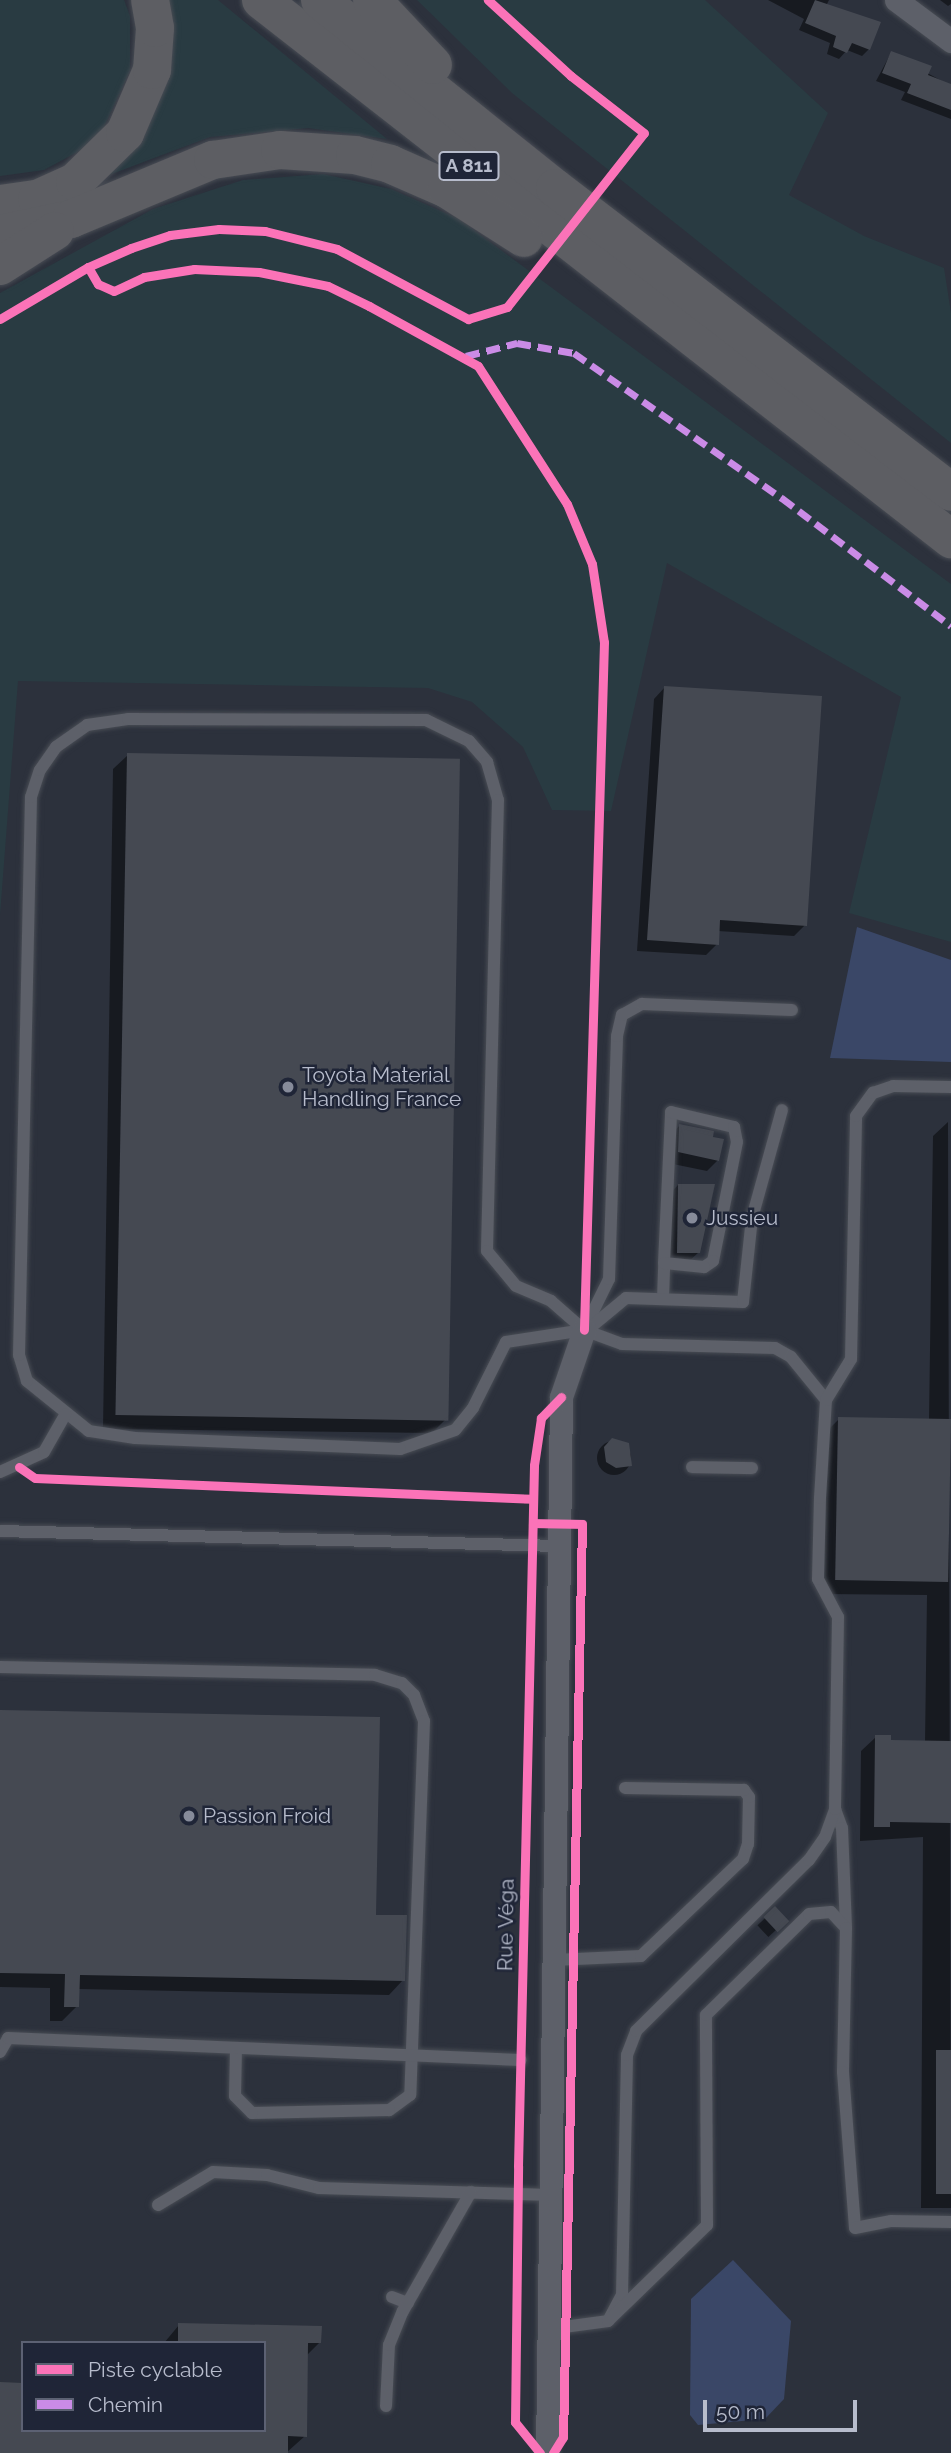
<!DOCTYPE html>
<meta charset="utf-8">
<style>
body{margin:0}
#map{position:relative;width:951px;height:2453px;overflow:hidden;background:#2c313c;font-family:Raleway,sans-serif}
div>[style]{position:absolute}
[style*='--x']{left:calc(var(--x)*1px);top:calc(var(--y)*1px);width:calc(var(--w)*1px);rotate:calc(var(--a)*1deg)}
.green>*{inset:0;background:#293b42}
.water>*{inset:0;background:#3a4767}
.shadow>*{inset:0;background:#0007;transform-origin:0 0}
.round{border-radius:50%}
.building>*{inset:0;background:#454952;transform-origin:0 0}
.roads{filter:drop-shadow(0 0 2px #484c54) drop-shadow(0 0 2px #484c54)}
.service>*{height:12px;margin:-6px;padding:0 6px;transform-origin:6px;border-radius:6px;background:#5d6069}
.minor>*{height:23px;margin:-11.5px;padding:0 11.5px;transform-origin:11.5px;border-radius:11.5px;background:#5d6069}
.motorway>*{height:38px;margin:-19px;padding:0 19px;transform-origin:19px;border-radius:19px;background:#5d5e63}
.quiet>*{height:7px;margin-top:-3.5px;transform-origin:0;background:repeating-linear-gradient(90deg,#ca8be6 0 14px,transparent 0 21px)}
.cycleway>*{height:9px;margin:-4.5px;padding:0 4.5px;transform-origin:4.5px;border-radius:4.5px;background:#fb73b8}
.dots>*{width:19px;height:19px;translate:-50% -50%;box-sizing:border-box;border:4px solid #1f2537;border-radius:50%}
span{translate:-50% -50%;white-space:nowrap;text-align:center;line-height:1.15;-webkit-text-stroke:5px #1f2537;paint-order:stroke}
.shield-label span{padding:2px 5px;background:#1f2537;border:2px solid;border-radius:5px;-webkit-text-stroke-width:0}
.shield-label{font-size:19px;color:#b7bccc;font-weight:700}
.poi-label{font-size:21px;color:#b7bccc}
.left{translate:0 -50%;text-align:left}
.street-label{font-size:21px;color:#b7bccc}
.legend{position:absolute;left:21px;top:2341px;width:245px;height:91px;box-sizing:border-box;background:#1f2537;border:2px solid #5c6173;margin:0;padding:9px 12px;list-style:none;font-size:21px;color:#b7bccc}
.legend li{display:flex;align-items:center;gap:14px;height:35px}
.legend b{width:35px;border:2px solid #5c6173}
.scale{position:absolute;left:703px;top:2400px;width:154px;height:32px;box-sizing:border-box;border:4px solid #b7bccc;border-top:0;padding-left:9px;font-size:21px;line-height:24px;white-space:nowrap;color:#b7bccc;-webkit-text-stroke:5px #1f2537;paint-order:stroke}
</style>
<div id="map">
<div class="green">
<div style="clip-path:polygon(0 0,124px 0,130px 16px,130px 71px,103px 129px,81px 150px,44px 170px,0 176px)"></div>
<div style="clip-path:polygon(169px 0,218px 0,387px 139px,308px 128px,210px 137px,109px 175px)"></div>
<div style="clip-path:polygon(417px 0,705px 0,828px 113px,789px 195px,864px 236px,944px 268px,951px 313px,951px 443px,512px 93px)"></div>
<div style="clip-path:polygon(323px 174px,391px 189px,459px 219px,951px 584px,951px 942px,849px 913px,901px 697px,667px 563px,611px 811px,552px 810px,523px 747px,472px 702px,428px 688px,18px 681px,0 915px,0 293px,153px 209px,243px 180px)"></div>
</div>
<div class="water">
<div style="clip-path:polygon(857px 927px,951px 960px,951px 1062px,830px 1058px)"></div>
<div style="clip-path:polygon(733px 2260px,791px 2321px,784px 2399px,765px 2419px,698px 2425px,690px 2415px,691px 2299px)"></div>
</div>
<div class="shadow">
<div style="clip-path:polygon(768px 0,829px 0,826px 6px,869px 49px,862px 56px,847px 50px,839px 59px,827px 54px,830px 43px,799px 30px,804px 19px)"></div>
<div style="clip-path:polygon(940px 0,951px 0,951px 4px,948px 6px)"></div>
<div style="clip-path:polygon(891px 53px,951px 86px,951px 119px,901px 100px,905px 92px,876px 81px)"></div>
<div style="clip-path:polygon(665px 687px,805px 925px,794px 936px,718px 931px,717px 944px,706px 955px,637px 951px,654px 699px)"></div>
<div style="clip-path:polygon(128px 755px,447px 1418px,432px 1433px,103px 1429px,113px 769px)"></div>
<div style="clip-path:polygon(948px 1122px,951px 2208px,921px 2208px,923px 1837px,860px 1841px,861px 1751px,876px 1737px,889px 1742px,925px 1742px,927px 1595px,822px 1594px,824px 1434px,839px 1419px,929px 1420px,933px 1136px)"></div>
<div style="clip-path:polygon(680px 1125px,711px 1138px,718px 1160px,707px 1171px,668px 1163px,669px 1137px)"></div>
<div style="clip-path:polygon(678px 1185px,699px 1252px,687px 1263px,666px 1263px,667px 1197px)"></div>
<div class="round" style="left:597px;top:1441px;width:34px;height:34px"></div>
<div style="clip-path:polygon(0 1711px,374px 1916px,403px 1980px,389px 1995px,78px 1989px,77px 2006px,62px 2021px,50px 2021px,50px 1988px,0 1987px)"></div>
<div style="left:775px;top:1909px;width:16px;height:24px;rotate:47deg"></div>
<div style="clip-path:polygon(179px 2325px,320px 2342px,306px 2356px,305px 2436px,286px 2453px,0 2453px,0 2384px,23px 2430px,264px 2430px,264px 2343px,164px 2343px)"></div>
</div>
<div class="building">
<div style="clip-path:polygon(815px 0,881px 22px,870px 50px,852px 43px,847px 53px,833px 47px,836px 36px,805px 23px)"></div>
<div style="clip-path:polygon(891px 51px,932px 66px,928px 75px,951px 84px,951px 110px,907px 93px,911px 84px,882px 73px)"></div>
<div style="clip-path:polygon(664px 686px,822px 696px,807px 926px,720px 920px,719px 945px,647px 940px)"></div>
<div style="left:127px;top:753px;width:333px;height:662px;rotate:1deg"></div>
<div style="clip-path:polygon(679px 1124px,714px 1131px,713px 1137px,724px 1139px,719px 1161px,678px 1152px)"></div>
<div style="clip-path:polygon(678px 1184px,715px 1184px,700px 1253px,677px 1253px)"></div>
<div style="left:838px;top:1417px;width:113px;height:163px;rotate:1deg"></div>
<div style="clip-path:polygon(612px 1438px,629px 1443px,632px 1466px,616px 1468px,606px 1462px,604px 1447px)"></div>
<div style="clip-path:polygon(0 1710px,380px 1717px,376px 1915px,407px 1915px,405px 1981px,80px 1975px,79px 2007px,64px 2007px,65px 1974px,0 1973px)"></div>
<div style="clip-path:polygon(875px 1735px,891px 1735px,891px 1740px,951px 1741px,951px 1823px,890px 1822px,890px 1827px,874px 1827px)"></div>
<div style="left:775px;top:1906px;width:21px;height:16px;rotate:47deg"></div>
<div style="left:936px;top:2050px;width:15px;height:144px"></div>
<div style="clip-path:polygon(178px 2323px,322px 2326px,321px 2343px,308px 2343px,307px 2437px,288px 2436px,288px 2453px,0 2453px,0 2382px,23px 2383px,23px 2430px,264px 2430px,264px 2343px,178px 2343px)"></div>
</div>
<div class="roads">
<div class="service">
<div style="--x:663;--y:1299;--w:36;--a:-88"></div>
<div style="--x:664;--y:1263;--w:151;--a:-87.3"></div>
<div style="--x:671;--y:1112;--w:65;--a:13.4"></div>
<div style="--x:734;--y:1127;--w:15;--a:79"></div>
<div style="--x:737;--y:1142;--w:121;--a:101.4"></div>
<div style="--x:713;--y:1261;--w:11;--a:146"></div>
<div style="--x:704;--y:1267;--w:40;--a:-174.3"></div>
<div style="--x:584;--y:1330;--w:79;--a:171.3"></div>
<div style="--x:506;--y:1342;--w:74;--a:116.6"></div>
<div style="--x:473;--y:1408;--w:28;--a:129"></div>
<div style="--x:455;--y:1430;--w:58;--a:160.9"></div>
<div style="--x:400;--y:1449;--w:265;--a:-177.6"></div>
<div style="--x:135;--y:1438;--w:47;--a:-171.3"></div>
<div style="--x:89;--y:1431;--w:80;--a:-141.1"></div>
<div style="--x:27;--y:1381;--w:27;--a:-107"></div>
<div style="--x:19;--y:1355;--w:558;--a:-88.77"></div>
<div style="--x:31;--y:797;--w:28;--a:-72"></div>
<div style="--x:40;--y:770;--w:28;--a:-55"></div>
<div style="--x:56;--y:747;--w:38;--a:-35"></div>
<div style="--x:87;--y:725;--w:41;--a:-8.3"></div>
<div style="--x:128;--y:719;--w:298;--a:0.2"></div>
<div style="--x:426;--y:720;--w:48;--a:26"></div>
<div style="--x:469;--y:741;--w:28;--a:49"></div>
<div style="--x:487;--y:762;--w:40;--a:74"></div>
<div style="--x:498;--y:800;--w:451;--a:91.4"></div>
<div style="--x:487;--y:1251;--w:45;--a:50.4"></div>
<div style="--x:516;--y:1286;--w:38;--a:23"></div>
<div style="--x:551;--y:1301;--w:44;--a:41.3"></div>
<div style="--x:584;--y:1330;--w:40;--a:20.2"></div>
<div style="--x:622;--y:1344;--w:153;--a:1.5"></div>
<div style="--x:775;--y:1348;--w:18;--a:29"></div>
<div style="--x:791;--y:1357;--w:55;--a:50.9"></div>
<div style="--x:584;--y:1330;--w:57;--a:-63.9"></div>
<div style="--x:609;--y:1279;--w:243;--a:-88.1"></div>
<div style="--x:617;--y:1036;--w:22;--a:-77"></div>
<div style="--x:622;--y:1015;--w:23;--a:-29"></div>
<div style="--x:642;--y:1004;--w:150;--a:2.3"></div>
<div style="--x:586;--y:1331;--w:52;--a:-39.5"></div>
<div style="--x:626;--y:1298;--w:117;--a:2"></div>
<div style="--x:743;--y:1302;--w:84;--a:-83.9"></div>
<div style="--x:752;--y:1218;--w:112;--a:-74.5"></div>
<div style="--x:692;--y:1467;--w:60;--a:1"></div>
<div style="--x:0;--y:1472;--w:48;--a:-24.4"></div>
<div style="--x:44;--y:1452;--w:43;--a:-60.4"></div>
<div style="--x:0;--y:1531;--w:559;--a:1.54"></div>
<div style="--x:0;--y:1667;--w:375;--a:1.2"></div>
<div style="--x:375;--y:1675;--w:28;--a:17"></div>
<div style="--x:402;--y:1683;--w:17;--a:45"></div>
<div style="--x:414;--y:1695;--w:28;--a:69"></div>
<div style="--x:424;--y:1721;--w:374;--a:92.1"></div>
<div style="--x:410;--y:2095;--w:26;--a:144"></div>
<div style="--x:389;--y:2110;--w:137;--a:178.7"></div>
<div style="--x:252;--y:2113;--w:24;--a:-135"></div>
<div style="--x:235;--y:2096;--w:48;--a:-88.8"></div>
<div style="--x:835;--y:1809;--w:20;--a:70"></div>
<div style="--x:842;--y:1828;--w:100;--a:87.7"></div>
<div style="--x:554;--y:1960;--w:87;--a:-2.6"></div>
<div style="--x:641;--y:1956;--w:141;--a:-43.6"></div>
<div style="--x:743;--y:1859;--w:16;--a:-72"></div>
<div style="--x:748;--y:1844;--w:47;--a:-88.8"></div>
<div style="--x:749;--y:1797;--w:9;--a:-126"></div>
<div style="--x:744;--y:1790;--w:119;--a:-179"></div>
<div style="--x:0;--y:2052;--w:16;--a:-60"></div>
<div style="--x:8;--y:2038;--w:513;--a:2.46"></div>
<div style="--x:158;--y:2205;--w:64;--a:-31"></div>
<div style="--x:213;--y:2172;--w:54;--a:3.2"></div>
<div style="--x:267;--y:2175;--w:54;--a:14"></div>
<div style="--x:319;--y:2188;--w:232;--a:1.7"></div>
<div style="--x:392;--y:2297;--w:17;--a:21"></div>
<div style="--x:608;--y:2321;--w:30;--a:-62"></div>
<div style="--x:622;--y:2295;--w:240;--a:-88.8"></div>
<div style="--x:627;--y:2055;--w:26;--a:-69"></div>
<div style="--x:636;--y:2031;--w:243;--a:-44.7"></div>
<div style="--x:809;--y:1860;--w:28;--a:-55"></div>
<div style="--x:825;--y:1837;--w:30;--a:-70"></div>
<div style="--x:835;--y:1809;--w:192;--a:-89.1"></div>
<div style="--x:838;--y:1617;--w:43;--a:-117.8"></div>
<div style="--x:818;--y:1579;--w:81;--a:-88.6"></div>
<div style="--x:820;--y:1498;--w:98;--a:-86.5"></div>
<div style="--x:826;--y:1400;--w:48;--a:-58.6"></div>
<div style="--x:851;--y:1359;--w:243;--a:-88.8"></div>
<div style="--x:856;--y:1116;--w:29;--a:-54"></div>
<div style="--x:873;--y:1093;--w:21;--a:-19"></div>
<div style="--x:893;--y:1086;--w:58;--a:1"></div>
<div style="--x:549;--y:2329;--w:60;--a:-7.7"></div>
<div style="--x:608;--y:2321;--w:138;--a:-44.1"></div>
<div style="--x:707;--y:2225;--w:210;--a:-90.3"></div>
<div style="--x:706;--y:2015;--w:144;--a:-44.4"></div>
<div style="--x:809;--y:1914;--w:22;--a:-5"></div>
<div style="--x:831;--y:1912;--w:22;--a:47"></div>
<div style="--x:846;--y:1928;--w:144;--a:91.2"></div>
<div style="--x:843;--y:2072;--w:156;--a:85.6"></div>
<div style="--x:855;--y:2228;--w:37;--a:-11"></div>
<div style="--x:891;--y:2221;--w:60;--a:1"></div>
<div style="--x:386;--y:2406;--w:61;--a:-87.2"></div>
<div style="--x:389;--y:2345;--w:37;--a:-68"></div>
<div style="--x:403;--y:2311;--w:137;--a:-60.3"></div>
</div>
<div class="minor">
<div style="--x:896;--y:0;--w:69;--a:36.7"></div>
<div style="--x:547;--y:2453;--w:1056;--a:-89.24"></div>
<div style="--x:561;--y:1397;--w:71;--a:-71.1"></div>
</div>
<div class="motorway">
<div style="--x:261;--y:0;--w:876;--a:38"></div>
<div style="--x:320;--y:0;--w:301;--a:38.7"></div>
<div style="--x:555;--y:188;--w:499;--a:37.5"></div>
<div style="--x:372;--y:0;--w:89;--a:46.8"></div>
<div style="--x:0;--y:204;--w:37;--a:-8"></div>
<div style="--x:37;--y:199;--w:42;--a:-24.1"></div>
<div style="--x:75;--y:182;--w:70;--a:-44.4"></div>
<div style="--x:125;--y:133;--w:69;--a:-66.8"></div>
<div style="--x:152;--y:70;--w:42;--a:-85.9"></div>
<div style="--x:155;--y:28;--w:28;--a:-100"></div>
<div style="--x:0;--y:234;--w:73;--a:-11.9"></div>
<div style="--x:71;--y:219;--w:154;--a:-22.6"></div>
<div style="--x:213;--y:160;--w:68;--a:-8.5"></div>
<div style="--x:280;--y:150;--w:75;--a:3.8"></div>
<div style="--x:355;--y:155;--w:36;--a:14"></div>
<div style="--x:390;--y:164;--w:62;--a:23.7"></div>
<div style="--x:447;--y:189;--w:91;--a:32.5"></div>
<div style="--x:0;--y:266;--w:65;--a:-32.5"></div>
</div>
</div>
<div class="quiet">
<div style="--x:466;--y:356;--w:53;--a:-14.3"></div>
<div style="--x:517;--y:343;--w:58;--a:10"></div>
<div style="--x:574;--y:353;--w:254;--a:34.9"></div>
<div style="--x:782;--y:498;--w:212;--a:37.1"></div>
</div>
<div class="cycleway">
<div style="--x:88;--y:267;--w:20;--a:60"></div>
<div style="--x:98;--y:284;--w:17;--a:24"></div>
<div style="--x:114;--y:291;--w:33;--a:-25"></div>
<div style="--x:144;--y:277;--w:51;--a:-9.1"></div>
<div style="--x:194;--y:269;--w:65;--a:2.6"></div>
<div style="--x:259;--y:272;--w:70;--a:11.5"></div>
<div style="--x:328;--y:286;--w:46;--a:26"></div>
<div style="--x:369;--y:306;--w:124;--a:28.8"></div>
<div style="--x:478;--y:366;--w:164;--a:57.2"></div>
<div style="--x:567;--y:504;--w:65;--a:67.4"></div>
<div style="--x:592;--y:564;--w:79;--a:81.3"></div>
<div style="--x:604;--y:642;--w:688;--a:91.67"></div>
<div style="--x:0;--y:319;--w:102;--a:-30.6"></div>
<div style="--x:88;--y:267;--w:47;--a:-23.8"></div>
<div style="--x:131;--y:248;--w:41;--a:-18.4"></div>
<div style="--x:170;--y:235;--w:49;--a:-7"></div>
<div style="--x:219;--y:229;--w:46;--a:2.5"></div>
<div style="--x:265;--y:231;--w:74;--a:14"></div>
<div style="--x:337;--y:249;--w:149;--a:28.1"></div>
<div style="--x:468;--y:319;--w:41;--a:-17.1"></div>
<div style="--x:507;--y:307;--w:221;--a:-51.8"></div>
<div style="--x:644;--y:133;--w:93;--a:-142"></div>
<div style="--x:571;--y:76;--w:113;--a:-137.5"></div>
<div style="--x:19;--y:1467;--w:19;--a:35"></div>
<div style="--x:35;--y:1478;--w:498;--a:2.4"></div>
<div style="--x:533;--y:1523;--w:49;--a:1.2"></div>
<div style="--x:582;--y:1524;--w:913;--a:91.19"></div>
<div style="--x:563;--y:2437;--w:19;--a:122"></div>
<div style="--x:540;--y:2453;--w:40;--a:-129"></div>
<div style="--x:515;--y:2422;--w:256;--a:-89.3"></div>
<div style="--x:518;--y:2166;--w:701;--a:-88.69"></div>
<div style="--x:534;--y:1465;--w:48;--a:-81.5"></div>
<div style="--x:541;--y:1418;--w:29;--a:-46"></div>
</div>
<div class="dots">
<div style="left:288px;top:1087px;background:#868b9a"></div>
<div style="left:692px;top:1218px;background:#868b9a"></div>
<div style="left:189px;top:1816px;background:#868b9a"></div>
</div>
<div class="shield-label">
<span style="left:469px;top:166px">A 811</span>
</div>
<div class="poi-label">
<span class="left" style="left:302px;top:1087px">Toyota Material<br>Handling France</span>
<span class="left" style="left:706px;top:1218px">Jussieu</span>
<span class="left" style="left:203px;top:1816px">Passion Froid</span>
</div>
<div class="street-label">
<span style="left:506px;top:1925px;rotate:-89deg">Rue Véga</span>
</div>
<ul class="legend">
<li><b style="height:9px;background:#fb73b8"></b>Piste cyclable</li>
<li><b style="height:9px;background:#ca8be6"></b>Chemin</li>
</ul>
<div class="scale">50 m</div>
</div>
